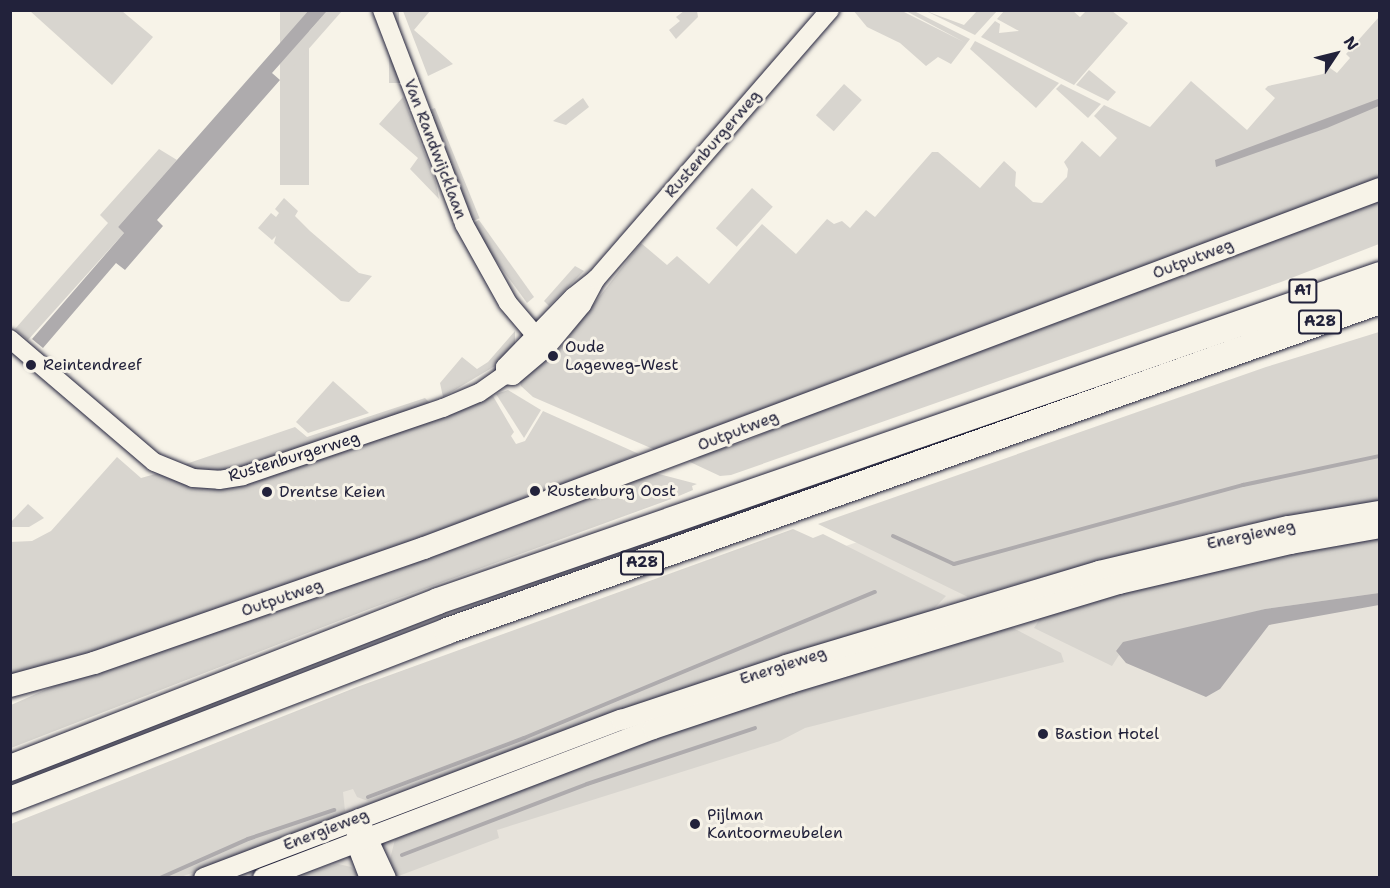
<!DOCTYPE html>
<style>
body{margin:0}
#map{position:relative;width:1390px;height:888px;overflow:hidden;background:#f7f3e8;font-family:"Shantell Sans",sans-serif}
div>[style]{position:absolute}
[style*='--x']{left:calc(var(--x)*1px);top:calc(var(--y)*1px);width:calc(var(--w)*1px);rotate:calc(var(--a)*1deg)}
.built>*{inset:0;background:#e7e3db}
.green>*{inset:0;background:#d8d5cf;transform-origin:0 0}
.water>*{inset:0;background:#aeabad}
.stream>*{height:4px;margin:-2px;padding:0 2px;transform-origin:2px;border-radius:2px;background:#aeabad}
.roads{filter:drop-shadow(0 0 2px #22223b) drop-shadow(0 0 2px #22223b)}
.tertiary>*{height:18px;margin:-9px;padding:0 9px;transform-origin:9px;border-radius:9px;background:#f7f3e8}
.secondary>*{height:20px;margin:-10px;padding:0 10px;transform-origin:10px;border-radius:10px;background:#f7f3e8}
.primary>*{height:22px;margin:-11px;padding:0 11px;transform-origin:11px;border-radius:11px;background:#f7f3e8}
.motorway>*{height:26px;margin:-13px;padding:0 13px;transform-origin:13px;border-radius:13px;background:#f7f3e8}
.dots>*{width:16px;height:16px;translate:-50% -50%;box-sizing:border-box;border:3px solid #f7f3e8;border-radius:50%}
span{translate:-50% -50%;white-space:nowrap;text-align:center;line-height:1.15;-webkit-text-stroke:6px #f7f3e8;paint-order:stroke}
.shield-label span{padding:2px 4px;background:#f7f3e8;border:2px solid;border-radius:4px;-webkit-text-stroke-width:0}
.shield-label{font-size:15px;color:#22223b;font-weight:700}
.street-label{font-size:16px;color:#22223b}
.poi-label{font-size:16px;color:#22223b}
.left{translate:0 -50%;text-align:left}
.frame{position:absolute;inset:0;border:12px solid #22223b;pointer-events:none}
.north{position:absolute;left:1306px;top:24px;width:60px;height:60px;-webkit-text-stroke:4px #f7f3e8;paint-order:stroke;rotate:55deg;font-size:16px;font-weight:700;line-height:24px;text-align:center;color:#22223b}
.north::after{content:'';display:block;margin:auto;width:21px;height:27px;background:#22223b;clip-path:polygon(50% 0,100% 100%,50% 72%,0 100%)}
</style>
<div id="map">
<div class="built">
<div style="clip-path:polygon(1379px 364px,1379px 877px,46px 878px,837px 549px)"></div>
</div>
<div class="green">
<div style="clip-path:polygon(853px 10px,902px 11px,964px 42px,906px 11px,914px 11px,970px 39px,951px 64px,938px 57px,926px 66px,900px 43px,867px 27px)"></div>
<div style="clip-path:polygon(30px 11px,122px 11px,153px 37px,112px 85px)"></div>
<div style="left:280px;top:11px;width:29px;height:174px"></div>
<div style="clip-path:polygon(327px 11px,342px 11px,291px 69px,282px 62px)"></div>
<div style="left:389px;top:11px;width:10px;height:72px"></div>
<div style="clip-path:polygon(403px 11px,430px 11px,414px 30px,453px 64px,428px 76px)"></div>
<div style="clip-path:polygon(684px 11px,697px 11px,698px 17px,676px 39px,669px 30px,680px 21px,676px 17px)"></div>
<div style="clip-path:polygon(926px 11px,964px 25px,977px 11px,997px 11px,975px 35px)"></div>
<div style="clip-path:polygon(1004px 11px,1073px 11px,1080px 17px,1086px 11px,1112px 11px,1128px 23px,1074px 85px,981px 37px,995px 21px,1000px 24px,999px 33px,1019px 31px,997px 19px)"></div>
<div style="clip-path:polygon(1379px 17px,1379px 182px,660px 452px,533px 397px,521px 386px,520px 382px,559px 349px,641px 243px,667px 265px,677px 256px,709px 284px,762px 224px,796px 254px,827px 219px,834px 224px,842px 221px,850px 228px,866px 210px,875px 217px,932px 152px,938px 152px,980px 188px,1004px 161px,1016px 172px,1015px 186px,1033px 202px,1042px 203px,1067px 177px,1068px 169px,1064px 162px,1082px 141px,1100px 157px,1117px 138px,1094px 116px,1104px 105px,1150px 127px,1191px 81px,1247px 130px,1275px 98px,1265px 89px,1268px 86px,1323px 74px,1330px 68px,1337px 73px,1350px 58px,1346px 54px)"></div>
<div style="clip-path:polygon(975px 41px,1059px 83px,1036px 108px,970px 49px)"></div>
<div style="clip-path:polygon(1089px 70px,1116px 92px,1108px 101px,1076px 85px)"></div>
<div style="left:844px;top:84px;width:24px;height:42px;rotate:42deg"></div>
<div style="clip-path:polygon(1061px 84px,1101px 104px,1088px 118px,1056px 89px)"></div>
<div style="clip-path:polygon(403px 97px,436px 183px,439px 199px,410px 169px,418px 158px,379px 124px)"></div>
<div style="clip-path:polygon(583px 98px,589px 107px,566px 125px,553px 121px)"></div>
<div style="left:435px;top:108px;width:119px;height:9px;rotate:68deg"></div>
<div style="clip-path:polygon(159px 149px,177px 160px,118px 227px,124px 233px,28px 340px,15px 329px,108px 223px,100px 215px)"></div>
<div style="left:752px;top:188px;width:28px;height:54px;rotate:42deg"></div>
<div style="clip-path:polygon(284px 198px,298px 211px,295px 216px,310px 231px,359px 273px,372px 276px,349px 302px,341px 301px,274px 243px,276px 236px,272px 240px,258px 228px,271px 213px,276px 217px,279px 213px,275px 209px)"></div>
<div style="clip-path:polygon(1379px 198px,1379px 244px,1281px 282px,731px 475px,720px 476px,690px 462px,699px 458px,695px 456px,701px 453px,745px 442px,815px 409px)"></div>
<div style="clip-path:polygon(479px 220px,534px 297px,527px 303px,483px 243px,471px 224px)"></div>
<div style="clip-path:polygon(575px 266px,584px 271px,549px 306px,544px 301px)"></div>
<div style="clip-path:polygon(515px 331px,515px 346px,495px 366px,443px 397px,440px 383px,462px 357px,477px 369px,488px 362px)"></div>
<div style="clip-path:polygon(1379px 332px,1379px 502px,1220px 529px,968px 597px,818px 524px,1266px 367px)"></div>
<div style="clip-path:polygon(333px 381px,369px 413px,308px 433px,296px 422px)"></div>
<div style="clip-path:polygon(508px 390px,541px 410px,524px 438px,496px 394px)"></div>
<div style="clip-path:polygon(493px 396px,514px 432px,511px 436px,516px 444px,525px 441px,543px 411px,639px 454px,621px 461px,629px 465px,528px 497px,486px 519px,11px 683px,10px 542px,32px 541px,51px 531px,117px 457px,141px 478px,159px 473px,192px 485px)"></div>
<div style="clip-path:polygon(425px 398px,432px 405px,242px 469px,207px 473px,177px 467px,295px 427px,307px 437px)"></div>
<div style="clip-path:polygon(655px 473px,697px 484px,692px 486px,693px 490px,674px 498px,372px 608px,11px 748px,11px 705px,79px 675px)"></div>
<div style="clip-path:polygon(28px 504px,44px 518px,29px 527px,11px 527px,11px 522px)"></div>
<div style="clip-path:polygon(793px 529px,813px 538px,823px 534px,946px 596px,929px 614px,439px 780px,431px 779px,368px 801px,357px 797px,353px 789px,343px 792px,345px 811px,339px 818px,181px 877px,11px 878px,11px 824px,357px 687px)"></div>
<div style="clip-path:polygon(1379px 537px,1379px 593px,1265px 609px,1116px 651px,1119px 655px,1112px 666px,1034px 628px,1041px 617px,1088px 601px,1292px 553px)"></div>
<div style="clip-path:polygon(1011px 627px,1061px 653px,1064px 662px,805px 728px,780px 741px,497px 830px,499px 838px,396px 877px,390px 859px,396px 836px,690px 723px,975px 635px)"></div>
<div style="clip-path:polygon(338px 864px,351px 867px,363px 878px,295px 878px)"></div>
</div>
<div class="water">
<div style="clip-path:polygon(309px 10px,327px 11px,272px 73px,280px 80px,157px 220px,163px 226px,125px 270px,116px 263px,43px 348px,32px 339px,124px 233px,118px 227px)"></div>
<div style="clip-path:polygon(1378px 99px,1379px 106px,1327px 128px,1216px 167px,1215px 160px)"></div>
<div style="clip-path:polygon(1379px 593px,1379px 605px,1269px 625px,1220px 689px,1206px 697px,1126px 663px,1116px 651px,1123px 642px,1265px 609px)"></div>
</div>
<div class="stream">
<div style="--x:893;--y:536;--w:67;--a:24.7"></div>
<div style="--x:954;--y:564;--w:300;--a:-15.3"></div>
<div style="--x:1243;--y:485;--w:140;--a:-12"></div>
<div style="--x:368;--y:797;--w:167;--a:-20.7"></div>
<div style="--x:524;--y:738;--w:380;--a:-22.6"></div>
<div style="--x:402;--y:855;--w:198;--a:-21"></div>
<div style="--x:587;--y:784;--w:177;--a:-18.4"></div>
<div style="--x:160;--y:878;--w:96;--a:-23.9"></div>
<div style="--x:248;--y:839;--w:91;--a:-18.6"></div>
</div>
<div class="roads">
<div class="tertiary">
<div style="--x:382;--y:10;--w:229;--a:69"></div>
<div style="--x:464;--y:224;--w:90;--a:60.9"></div>
<div style="--x:508;--y:303;--w:43;--a:49.7"></div>
<div style="--x:536;--y:336;--w:11;--a:22"></div>
<div style="--x:10;--y:339;--w:189;--a:40.5"></div>
<div style="--x:154;--y:462;--w:42;--a:22.3"></div>
<div style="--x:193;--y:478;--w:26;--a:4"></div>
<div style="--x:219;--y:480;--w:24;--a:-9"></div>
<div style="--x:243;--y:476;--w:211;--a:-18.8"></div>
<div style="--x:443;--y:408;--w:39;--a:-23"></div>
<div style="--x:479;--y:393;--w:32;--a:-35"></div>
<div style="--x:505;--y:375;--w:8;--a:7"></div>
<div style="--x:513;--y:376;--w:43;--a:-40.3"></div>
<div style="--x:546;--y:348;--w:56;--a:-50.1"></div>
<div style="--x:582;--y:305;--w:30;--a:-62"></div>
<div style="--x:505;--y:375;--w:8;--a:-90"></div>
<div style="--x:505;--y:367;--w:98;--a:-45.8"></div>
<div style="--x:573;--y:297;--w:29;--a:-38"></div>
<div style="--x:596;--y:279;--w:357;--a:-49"></div>
<div style="--x:359;--y:818;--w:66;--a:65"></div>
<div style="--x:357;--y:829;--w:13;--a:99"></div>
<div style="--x:355;--y:842;--w:39;--a:69"></div>
</div>
<div class="secondary">
<div style="--x:204;--y:878;--w:446;--a:-20.8"></div>
<div style="--x:621;--y:720;--w:174;--a:-18.4"></div>
<div style="--x:786;--y:665;--w:327;--a:-16.7"></div>
<div style="--x:1099;--y:571;--w:194;--a:-13.4"></div>
<div style="--x:1288;--y:526;--w:93;--a:-9.3"></div>
<div style="--x:263;--y:878;--w:417;--a:-20.9"></div>
<div style="--x:653;--y:729;--w:145;--a:-18.4"></div>
<div style="--x:791;--y:683;--w:343;--a:-16.8"></div>
<div style="--x:1119;--y:584;--w:177;--a:-13.1"></div>
<div style="--x:1291;--y:544;--w:90;--a:-10.2"></div>
</div>
<div class="primary">
<div style="--x:10;--y:686;--w:87;--a:-15.3"></div>
<div style="--x:94;--y:663;--w:349;--a:-19.2"></div>
<div style="--x:424;--y:548;--w:1021;--a:-20.58"></div>
</div>
<div class="motorway">
<div style="--x:10;--y:768;--w:459;--a:-21.3"></div>
<div style="--x:438;--y:601;--w:997;--a:-19.09"></div>
<div style="--x:10;--y:800;--w:469;--a:-21.1"></div>
<div style="--x:447;--y:631;--w:990;--a:-19.48"></div>
</div>
</div>
<div class="dots">
<div style="left:553px;top:356px;background:#22223b"></div>
<div style="left:31px;top:365px;background:#22223b"></div>
<div style="left:535px;top:491px;background:#22223b"></div>
<div style="left:267px;top:492px;background:#22223b"></div>
<div style="left:1043px;top:734px;background:#22223b"></div>
<div style="left:695px;top:824px;background:#22223b"></div>
</div>
<div class="shield-label">
<span style="left:1303px;top:291px">A1</span>
<span style="left:1320px;top:322px">A28</span>
<span style="left:642px;top:563px">A28</span>
</div>
<div class="street-label">
<span style="left:713px;top:144px;rotate:-49deg">Rustenburgerweg</span>
<span style="left:435px;top:149px;rotate:69deg">Van Randwijcklaan</span>
<span style="left:1193px;top:259px;rotate:-21deg">Outputweg</span>
<span style="left:738px;top:431px;rotate:-21deg">Outputweg</span>
<span style="left:294px;top:457px;rotate:-17deg">Rustenburgerweg</span>
<span style="left:1251px;top:535px;rotate:-12deg">Energieweg</span>
<span style="left:282px;top:598px;rotate:-19deg">Outputweg</span>
<span style="left:783px;top:666px;rotate:-18deg">Energieweg</span>
<span style="left:326px;top:830px;rotate:-21deg">Energieweg</span>
</div>
<div class="poi-label">
<span class="left" style="left:565px;top:356px">Oude<br>Lageweg-West</span>
<span class="left" style="left:43px;top:365px">Reintendreef</span>
<span class="left" style="left:547px;top:491px">Rustenburg Oost</span>
<span class="left" style="left:279px;top:492px">Drentse Keien</span>
<span class="left" style="left:1055px;top:734px">Bastion Hotel</span>
<span class="left" style="left:707px;top:824px">Pijlman<br>Kantoormeubelen</span>
</div>
<div class="frame"></div>
<div class="north">N</div>
</div>
